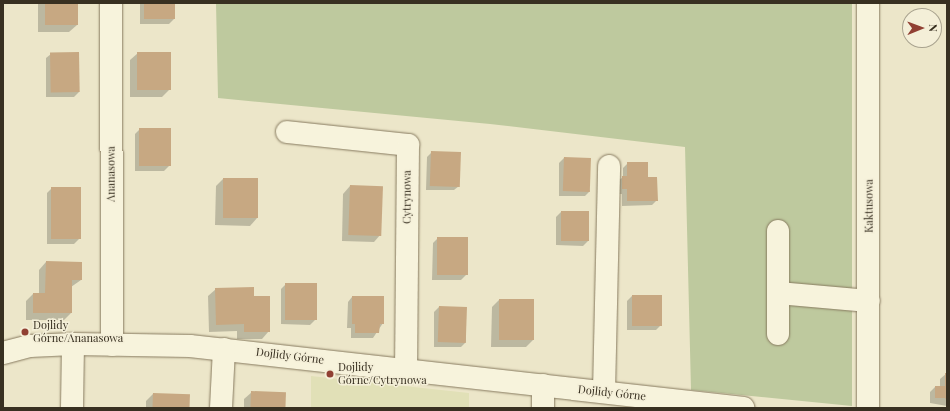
<!DOCTYPE html>
<meta charset="utf-8">
<style>
body{margin:0}
#map{position:relative;width:950px;height:411px;overflow:hidden;background:#ece6c9;font-family:"Playfair Display",serif}
div>[style]{position:absolute}
[style*='--x']{left:calc(var(--x)*1px);top:calc(var(--y)*1px);width:calc(var(--w)*1px);rotate:calc(var(--a)*1deg)}
.farmland>*{inset:0;background:#e1e0b7}
.green>*{inset:0;background:#bec99e}
.shadow>*{inset:0;background:#0003}
.building>*{inset:0;background:#c7a882;transform-origin:0 0}
.roads{filter:drop-shadow(0 0 1px #877a5f) drop-shadow(0 0 1px #877a5f)}
.minor>*{height:22px;margin:-11px;padding:0 11px;transform-origin:11px;border-radius:11px;background:#f7f3dc}
.dots>*{width:11px;height:11px;translate:-50% -50%;box-sizing:border-box;border:2px solid #f4efd8;border-radius:50%}
span{translate:-50% -50%;white-space:nowrap;text-align:center;line-height:1.15;-webkit-text-stroke:3px #f4efd8;paint-order:stroke}
.street-label{font-size:11px;color:#383021}
.poi-label{font-size:11px;color:#383021}
.left{translate:0 -50%;text-align:left}
.frame{position:absolute;inset:0;border:4px solid #383021;pointer-events:none}
.north{position:absolute;left:902px;top:8px;width:40px;height:40px;box-sizing:border-box;background:#f4efd8;border:1px solid #a9a38f;border-radius:50%;rotate:89deg;font-size:11px;font-weight:700;line-height:16px;text-align:center;color:#383021}
.north::after{content:'';display:block;margin:auto;width:14px;height:18px;background:#914033;clip-path:polygon(50% 0,100% 100%,50% 72%,0 100%)}
</style>
<div id="map">
<div class="farmland">
<div style="clip-path:polygon(311px 376px,469px 393px,469px 408px,311px 408px)"></div>
</div>
<div class="green">
<div style="clip-path:polygon(216px 3px,852px 3px,852px 406px,691px 390px,685px 147px,490px 124px,218px 98px)"></div>
</div>
<div class="shadow">
<div style="clip-path:polygon(38px 3px,77px 3px,77px 25px,69px 32px,38px 32px)"></div>
<div style="clip-path:polygon(140px 3px,174px 3px,174px 19px,169px 24px,140px 24px)"></div>
<div style="clip-path:polygon(138px 53px,169px 90px,162px 97px,130px 97px,130px 60px)"></div>
<div style="clip-path:polygon(51px 54px,79px 92px,74px 97px,46px 97px,46px 58px)"></div>
<div style="clip-path:polygon(140px 129px,169px 166px,164px 171px,135px 171px,135px 134px)"></div>
<div style="clip-path:polygon(432px 152px,459px 186px,454px 190px,426px 190px,427px 157px)"></div>
<div style="clip-path:polygon(564px 158px,590px 191px,585px 196px,559px 196px,559px 163px)"></div>
<div style="clip-path:polygon(628px 163px,647px 178px,657px 200px,652px 205px,622px 206px,622px 194px,618px 194px,617px 182px,623px 177px,623px 168px)"></div>
<div style="clip-path:polygon(223px 179px,257px 218px,250px 226px,215px 225px,216px 186px)"></div>
<div style="clip-path:polygon(350px 186px,381px 234px,374px 242px,342px 241px,343px 194px)"></div>
<div style="clip-path:polygon(52px 188px,79px 239px,74px 244px,47px 244px,47px 193px)"></div>
<div style="clip-path:polygon(561px 212px,588px 241px,583px 246px,556px 245px,556px 217px)"></div>
<div style="clip-path:polygon(438px 238px,466px 275px,461px 280px,432px 280px,433px 243px)"></div>
<div style="clip-path:polygon(46px 262px,81px 280px,71px 287px,71px 313px,64px 320px,26px 320px,26px 301px,33px 294px,39px 294px,39px 270px)"></div>
<div style="clip-path:polygon(286px 284px,315px 320px,310px 325px,281px 324px,281px 289px)"></div>
<div style="clip-path:polygon(216px 289px,253px 297px,269px 331px,262px 339px,237px 339px,237px 331px,209px 332px,208px 296px)"></div>
<div style="clip-path:polygon(632px 296px,661px 325px,656px 330px,627px 330px,627px 301px)"></div>
<div style="clip-path:polygon(352px 297px,383px 323px,373px 338px,351px 338px,351px 328px,347px 328px,348px 302px)"></div>
<div style="clip-path:polygon(499px 300px,533px 340px,526px 347px,491px 347px,492px 307px)"></div>
<div style="clip-path:polygon(439px 307px,466px 308px,466px 342px,461px 347px,434px 347px,434px 312px)"></div>
<div style="clip-path:polygon(947px 373px,947px 406px,930px 403px,930px 392px,935px 387px,940px 387px,940px 379px)"></div>
<div style="clip-path:polygon(252px 392px,284px 408px,244px 408px,244px 399px)"></div>
<div style="clip-path:polygon(153px 394px,189px 408px,146px 408px,146px 401px)"></div>
</div>
<div class="building">
<div style="left:45px;top:3px;width:33px;height:22px"></div>
<div style="left:144px;top:3px;width:31px;height:16px"></div>
<div style="left:79px;top:52px;width:40px;height:29px;rotate:89deg"></div>
<div style="left:137px;top:52px;width:34px;height:38px"></div>
<div style="left:139px;top:128px;width:32px;height:38px"></div>
<div style="left:431px;top:151px;width:30px;height:35px;rotate:2deg"></div>
<div style="left:564px;top:157px;width:27px;height:34px;rotate:2deg"></div>
<div style="clip-path:polygon(627px 162px,648px 162px,648px 177px,657px 177px,658px 201px,627px 201px,627px 189px,622px 189px,622px 176px,627px 176px)"></div>
<div style="left:223px;top:178px;width:35px;height:40px"></div>
<div style="left:350px;top:185px;width:33px;height:50px;rotate:2deg"></div>
<div style="left:51px;top:187px;width:30px;height:52px"></div>
<div style="left:561px;top:211px;width:28px;height:30px"></div>
<div style="left:437px;top:237px;width:31px;height:38px"></div>
<div style="clip-path:polygon(46px 261px,82px 262px,82px 280px,72px 280px,72px 313px,33px 313px,33px 293px,45px 293px)"></div>
<div style="left:285px;top:283px;width:32px;height:37px"></div>
<div style="clip-path:polygon(254px 287px,254px 296px,270px 296px,270px 332px,244px 332px,244px 324px,216px 325px,215px 288px)"></div>
<div style="left:632px;top:295px;width:30px;height:31px"></div>
<div style="clip-path:polygon(352px 296px,384px 296px,384px 324px,380px 324px,379px 333px,355px 333px,355px 324px,352px 324px)"></div>
<div style="left:499px;top:299px;width:35px;height:41px"></div>
<div style="left:439px;top:306px;width:28px;height:36px;rotate:2deg"></div>
<div style="clip-path:polygon(945px 373px,947px 373px,947px 401px,945px 398px,935px 398px,935px 386px,945px 386px)"></div>
<div style="left:251px;top:391px;width:35px;height:17px;rotate:2deg"></div>
<div style="left:153px;top:393px;width:37px;height:15px;rotate:2deg"></div>
</div>
<div class="roads">
<div class="minor">
<div style="--x:111;--y:3;--w:342;--a:89.8"></div>
<div style="--x:868;--y:3;--w:405;--a:90"></div>
<div style="--x:287;--y:132;--w:122;--a:6.1"></div>
<div style="--x:408;--y:145;--w:225;--a:90.5"></div>
<div style="--x:778;--y:231;--w:103;--a:90"></div>
<div style="--x:778;--y:293;--w:91;--a:5"></div>
<div style="--x:3;--y:353;--w:28;--a:-15"></div>
<div style="--x:30;--y:346;--w:43;--a:-2.7"></div>
<div style="--x:73;--y:344;--w:117;--a:1"></div>
<div style="--x:190;--y:346;--w:557;--a:6.39"></div>
<div style="--x:604;--y:392;--w:226;--a:-88.7"></div>
<div style="--x:72;--y:408;--w:64;--a:-89.1"></div>
<div style="--x:221;--y:408;--w:59;--a:-87.1"></div>
<div style="--x:543;--y:408;--w:23;--a:-90"></div>
</div>
</div>
<div class="dots">
<div style="left:25px;top:332px;background:#914033"></div>
<div style="left:330px;top:374px;background:#914033"></div>
</div>
<div class="street-label">
<span style="left:111px;top:174px;rotate:-90deg">Ananasowa</span>
<span style="left:407px;top:197px;rotate:-90deg">Cytrynowa</span>
<span style="left:869px;top:206px;rotate:-90deg">Kaktusowa</span>
<span style="left:290px;top:356px;rotate:7deg">Dojlidy Górne</span>
<span style="left:612px;top:393px;rotate:6deg">Dojlidy Górne</span>
</div>
<div class="poi-label">
<span class="left" style="left:33px;top:332px">Dojlidy<br>Górne/Ananasowa</span>
<span class="left" style="left:338px;top:374px">Dojlidy<br>Górne/Cytrynowa</span>
</div>
<div class="frame"></div>
<div class="north">N</div>
</div>
